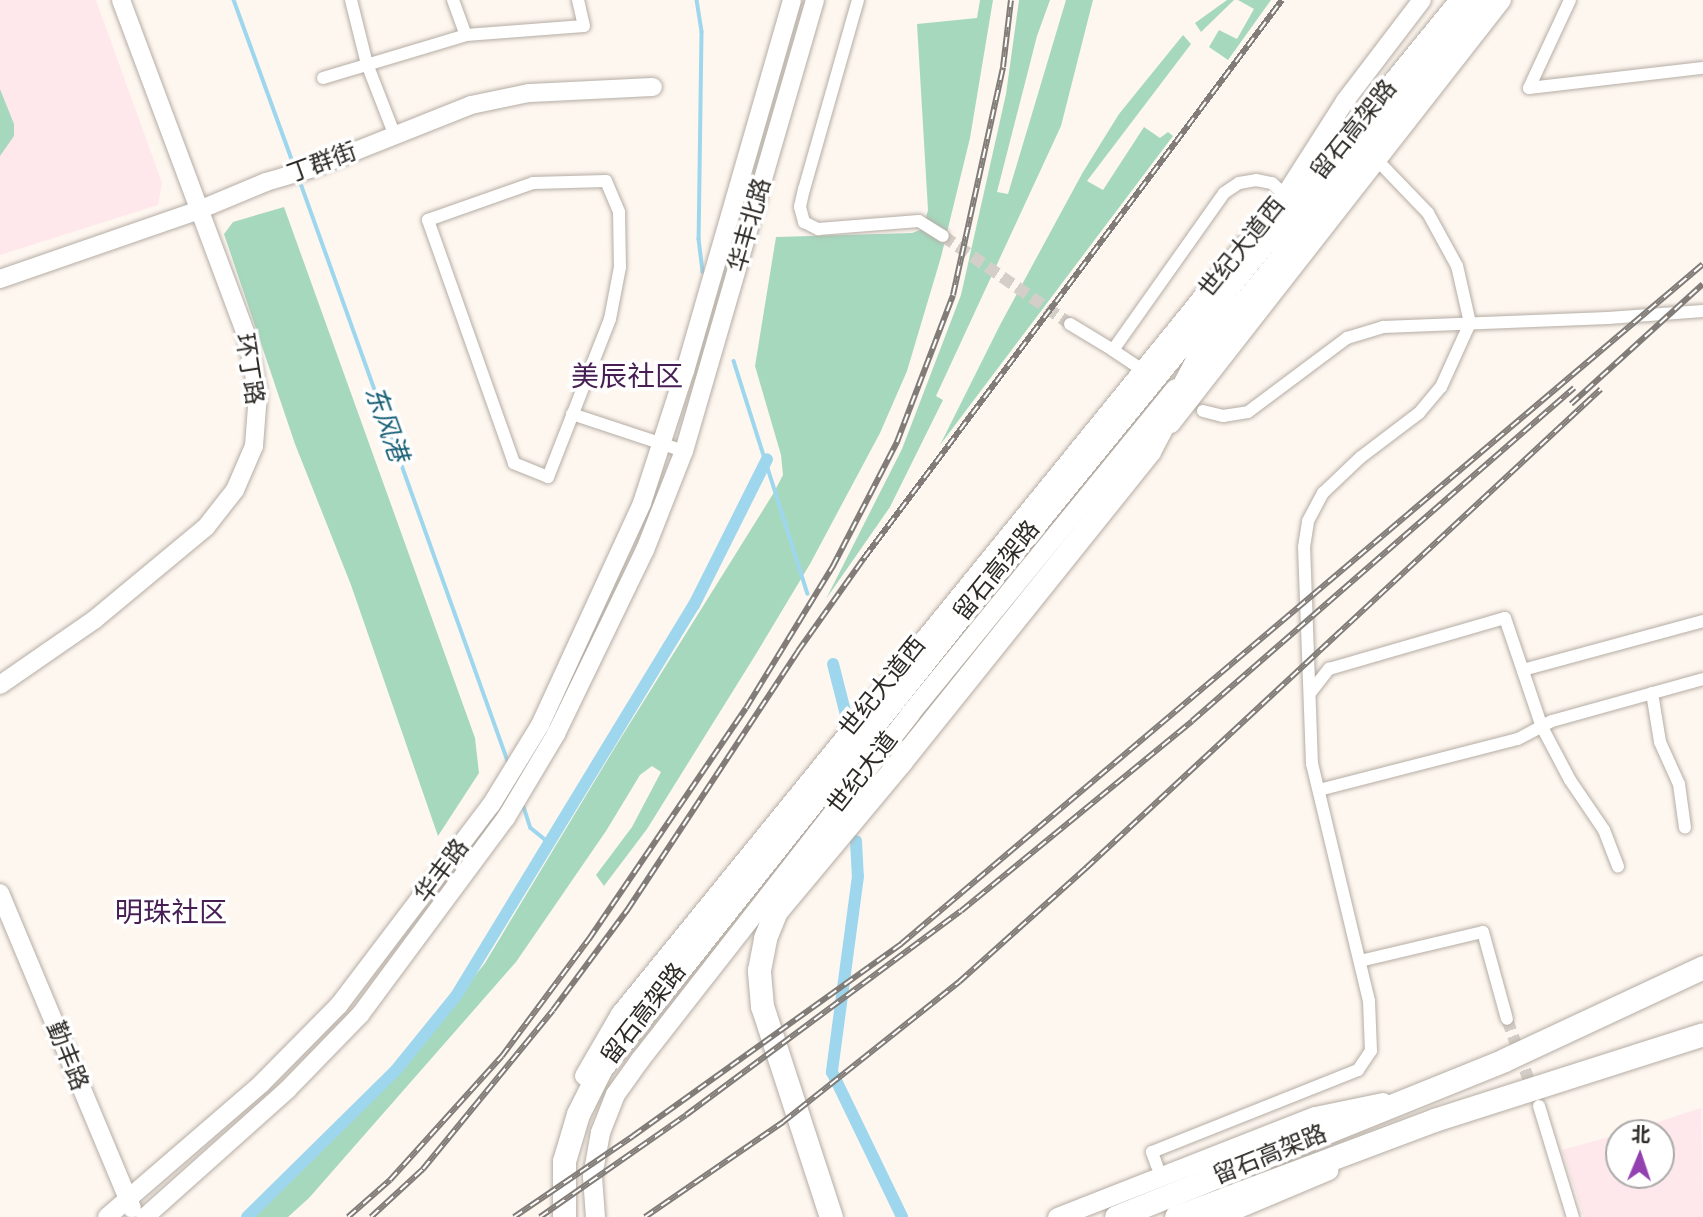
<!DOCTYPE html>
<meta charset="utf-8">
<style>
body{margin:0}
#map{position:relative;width:1703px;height:1217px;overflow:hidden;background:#fef7f0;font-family:"Varela Round","Noto Sans SC",sans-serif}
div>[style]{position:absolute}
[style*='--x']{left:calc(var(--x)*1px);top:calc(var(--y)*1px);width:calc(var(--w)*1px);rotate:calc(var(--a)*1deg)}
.education>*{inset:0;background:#fee8ec}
.green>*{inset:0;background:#a6d8be}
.stream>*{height:3.5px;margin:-1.75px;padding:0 1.75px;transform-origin:1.75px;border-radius:1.75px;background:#9ed7ed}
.canal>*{height:12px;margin:-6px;padding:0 6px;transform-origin:6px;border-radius:6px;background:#9ed7ed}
.street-tunnel>*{height:12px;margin-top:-6px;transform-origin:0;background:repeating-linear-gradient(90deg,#d4cec8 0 12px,transparent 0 18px)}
.roads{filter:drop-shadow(0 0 2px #b5ada4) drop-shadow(0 0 2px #b5ada4)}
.street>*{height:12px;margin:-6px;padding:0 6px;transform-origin:6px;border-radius:6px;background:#fff}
.secondary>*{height:18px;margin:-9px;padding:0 9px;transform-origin:9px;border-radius:9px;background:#fff}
.primary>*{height:19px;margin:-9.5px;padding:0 9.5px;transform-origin:9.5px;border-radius:9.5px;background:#fff}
.highway>*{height:23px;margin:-11.5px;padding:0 11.5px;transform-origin:11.5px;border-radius:11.5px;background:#fff}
.rail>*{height:6px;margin-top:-3px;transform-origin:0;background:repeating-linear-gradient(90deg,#fff 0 10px,#817c77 0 20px);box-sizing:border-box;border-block:2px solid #817c77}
span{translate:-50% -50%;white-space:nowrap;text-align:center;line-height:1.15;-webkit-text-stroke:7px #fff;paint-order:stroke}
.street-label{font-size:24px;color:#2d2a26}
.water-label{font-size:26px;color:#165f75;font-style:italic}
.quarter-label{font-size:28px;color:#471f55}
.north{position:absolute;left:1605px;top:1119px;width:70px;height:70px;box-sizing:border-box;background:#fff;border:2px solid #abaaa8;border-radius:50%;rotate:2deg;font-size:19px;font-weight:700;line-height:28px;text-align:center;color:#2d2a26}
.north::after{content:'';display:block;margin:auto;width:24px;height:32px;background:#9341b0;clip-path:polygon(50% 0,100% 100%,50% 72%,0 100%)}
</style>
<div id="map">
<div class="education">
<div style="clip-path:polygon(0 0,96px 0,162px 183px,158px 205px,0 255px)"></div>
<div style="clip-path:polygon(1701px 1108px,1703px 1217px,1584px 1217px,1562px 1150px,1619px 1134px,1619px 1175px,1661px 1175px,1661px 1133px,1624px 1133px)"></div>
</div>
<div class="green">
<div style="clip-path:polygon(980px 0,993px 0,970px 138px,941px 257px,907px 371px,880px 433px,810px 564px,756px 654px,647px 829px,604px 886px,596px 875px,632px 827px,661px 772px,652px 766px,640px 775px,606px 831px,516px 962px,309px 1198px,288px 1217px,251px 1217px,341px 1130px,432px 1030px,485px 963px,617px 744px,773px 494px,783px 475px,781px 455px,755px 366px,776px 237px,912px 233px,923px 229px,928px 210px,917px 24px,977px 18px)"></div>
<div style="clip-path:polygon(1019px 0,1050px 0,1037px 36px,997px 192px,1008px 194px,1066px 0,1093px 0,1061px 126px,936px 396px,943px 400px,890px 507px,826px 599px,902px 449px,961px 295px,1006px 94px)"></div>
<div style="clip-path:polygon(1227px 0,1234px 0,1201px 32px,1195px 23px)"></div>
<div style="clip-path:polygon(1238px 0,1271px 0,1228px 60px,1209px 47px,1219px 30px,1237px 39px,1254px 9px)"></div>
<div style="clip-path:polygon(1183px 35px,1191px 44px,1087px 181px,1103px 190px,1144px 127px,1160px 138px,1168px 132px,1173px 136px,940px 445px,1000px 325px,1083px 172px,1119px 114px)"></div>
<div style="clip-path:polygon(0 89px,14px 124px,14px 136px,0 156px)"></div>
<div style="clip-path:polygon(284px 207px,475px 738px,479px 773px,438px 836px,351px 585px,295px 444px,224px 234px,233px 222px)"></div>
</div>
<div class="stream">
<div style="--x:234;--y:0;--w:179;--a:70"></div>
<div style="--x:697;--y:0;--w:32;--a:81"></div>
<div style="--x:702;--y:32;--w:207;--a:90.8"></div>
<div style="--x:699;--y:239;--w:33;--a:83"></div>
<div style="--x:299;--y:178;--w:622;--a:70.28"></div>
<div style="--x:734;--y:361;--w:244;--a:72.4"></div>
<div style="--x:523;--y:804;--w:25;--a:72"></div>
<div style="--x:531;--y:828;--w:22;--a:39"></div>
</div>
<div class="canal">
<div style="--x:833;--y:664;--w:61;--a:75.7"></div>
<div style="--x:856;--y:841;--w:35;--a:87"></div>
<div style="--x:858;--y:876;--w:198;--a:97.6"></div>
<div style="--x:832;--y:1072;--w:161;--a:64.2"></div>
<div style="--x:247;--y:1217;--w:209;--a:-44.6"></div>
<div style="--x:396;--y:1070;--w:95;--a:-51"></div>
<div style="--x:456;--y:996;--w:458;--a:-58.7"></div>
<div style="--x:694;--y:605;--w:163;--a:-63.4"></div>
</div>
<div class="street-tunnel">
<div style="--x:943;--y:236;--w:155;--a:34.7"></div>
<div style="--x:1507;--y:1019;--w:77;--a:70.4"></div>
</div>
<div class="roads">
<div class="street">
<div style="--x:351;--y:0;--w:66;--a:76"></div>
<div style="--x:367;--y:64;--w:77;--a:68.7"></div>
<div style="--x:453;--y:0;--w:37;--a:70"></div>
<div style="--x:858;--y:0;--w:197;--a:105.9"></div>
<div style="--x:804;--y:189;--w:18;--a:103"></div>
<div style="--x:800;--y:207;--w:16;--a:75"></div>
<div style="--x:804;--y:222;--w:16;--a:27"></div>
<div style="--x:818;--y:229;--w:101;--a:-4.5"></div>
<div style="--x:919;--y:221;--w:28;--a:32"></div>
<div style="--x:1570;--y:0;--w:97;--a:115"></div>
<div style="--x:1529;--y:88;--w:175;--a:-6.6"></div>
<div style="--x:323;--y:78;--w:149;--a:-16.7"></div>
<div style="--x:466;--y:35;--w:118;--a:-4.4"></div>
<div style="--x:584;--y:26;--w:27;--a:-103"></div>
<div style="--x:606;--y:181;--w:34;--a:67"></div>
<div style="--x:619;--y:212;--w:55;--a:89"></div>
<div style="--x:620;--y:267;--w:53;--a:100.9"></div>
<div style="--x:610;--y:319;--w:170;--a:111.4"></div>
<div style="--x:548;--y:477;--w:37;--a:-158"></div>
<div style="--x:514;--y:463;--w:258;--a:-109.5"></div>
<div style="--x:428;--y:220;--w:111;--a:-19.4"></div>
<div style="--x:533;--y:183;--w:73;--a:-1.6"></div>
<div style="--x:1070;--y:324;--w:50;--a:31.2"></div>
<div style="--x:1135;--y:365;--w:27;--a:-146"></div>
<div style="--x:1113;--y:350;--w:192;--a:-54.7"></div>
<div style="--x:1224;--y:193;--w:18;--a:-34"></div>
<div style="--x:1239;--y:183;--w:17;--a:-10"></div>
<div style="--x:1256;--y:180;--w:16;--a:11"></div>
<div style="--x:1272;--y:183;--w:18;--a:43"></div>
<div style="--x:1203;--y:411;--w:21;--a:14"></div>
<div style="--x:1223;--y:416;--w:25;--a:-9"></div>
<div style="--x:1248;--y:412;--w:124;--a:-36.8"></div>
<div style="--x:1347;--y:338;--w:38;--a:-17"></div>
<div style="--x:1383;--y:327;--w:225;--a:-2.3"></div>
<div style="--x:1608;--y:318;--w:95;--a:-4.2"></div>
<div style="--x:572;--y:414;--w:118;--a:18.3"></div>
<div style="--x:1523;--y:670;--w:187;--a:-15.2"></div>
<div style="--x:1310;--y:693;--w:31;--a:-52"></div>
<div style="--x:1329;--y:669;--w:183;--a:-16.2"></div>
<div style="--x:1505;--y:618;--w:115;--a:71.3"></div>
<div style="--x:1542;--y:727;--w:60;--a:62.2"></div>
<div style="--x:1570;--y:780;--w:60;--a:55.8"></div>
<div style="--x:1604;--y:830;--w:39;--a:69"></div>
<div style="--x:1652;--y:693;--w:50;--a:80.7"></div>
<div style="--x:1660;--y:742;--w:46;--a:65.7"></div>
<div style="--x:1679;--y:784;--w:44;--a:82.2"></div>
<div style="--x:1319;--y:790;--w:205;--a:-14.4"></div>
<div style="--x:1518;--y:739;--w:38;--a:-28"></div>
<div style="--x:1552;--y:721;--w:157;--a:-15.5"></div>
<div style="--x:1360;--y:961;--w:126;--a:-13.3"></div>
<div style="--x:1483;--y:932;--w:90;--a:74.6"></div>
<div style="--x:1539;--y:1106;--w:116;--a:73"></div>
<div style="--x:1157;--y:1166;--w:15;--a:-110"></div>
<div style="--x:1152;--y:1152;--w:222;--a:-21.7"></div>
<div style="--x:1358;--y:1070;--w:23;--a:-56"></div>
<div style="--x:1371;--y:1051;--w:50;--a:-92.3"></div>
<div style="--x:1369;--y:1001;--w:244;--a:-103.5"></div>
<div style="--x:1312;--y:764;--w:217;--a:-92.1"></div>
<div style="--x:1304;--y:547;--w:26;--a:-81"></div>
<div style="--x:1308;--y:521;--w:32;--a:-62"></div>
<div style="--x:1323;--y:493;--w:52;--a:-43.5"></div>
<div style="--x:1361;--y:457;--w:73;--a:-37.2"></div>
<div style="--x:1419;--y:413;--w:34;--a:-50"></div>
<div style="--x:1441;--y:387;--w:70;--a:-65.6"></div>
<div style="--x:1470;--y:323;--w:58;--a:-102.8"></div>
<div style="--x:1457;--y:266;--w:60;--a:-118.7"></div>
<div style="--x:1428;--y:213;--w:72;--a:-133.9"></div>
</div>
<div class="secondary">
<div style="--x:0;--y:279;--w:211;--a:-19.1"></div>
<div style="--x:199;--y:210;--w:73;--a:-22.7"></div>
<div style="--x:266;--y:182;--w:49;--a:-16.6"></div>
<div style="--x:313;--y:168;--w:170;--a:-21.7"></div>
<div style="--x:471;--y:105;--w:59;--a:-11.7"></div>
<div style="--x:529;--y:93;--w:124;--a:-2.8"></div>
<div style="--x:1171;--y:424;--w:538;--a:-52.02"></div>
<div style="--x:0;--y:685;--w:114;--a:-34.7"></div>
<div style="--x:94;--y:620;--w:146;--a:-39.7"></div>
<div style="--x:206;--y:527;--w:47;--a:-51.9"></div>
<div style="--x:235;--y:490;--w:48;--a:-66.6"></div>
<div style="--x:254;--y:446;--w:52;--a:-85.6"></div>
<div style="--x:258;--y:394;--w:58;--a:-100.9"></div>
<div style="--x:247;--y:337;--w:360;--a:-110.5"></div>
<div style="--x:0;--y:893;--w:342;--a:67.3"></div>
<div style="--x:584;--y:1076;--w:72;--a:-59.9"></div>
<div style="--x:620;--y:1014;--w:1055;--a:-50.92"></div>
<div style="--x:1285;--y:195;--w:112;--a:-57.4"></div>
<div style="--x:1345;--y:101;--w:127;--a:-52.7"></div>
<div style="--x:107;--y:1217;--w:203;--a:-40.8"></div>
<div style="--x:261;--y:1084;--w:111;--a:-45.4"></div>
<div style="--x:339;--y:1005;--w:251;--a:-52.8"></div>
<div style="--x:491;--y:805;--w:94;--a:-58.5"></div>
<div style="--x:540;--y:725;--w:244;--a:-65.3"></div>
<div style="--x:642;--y:503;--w:139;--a:-72"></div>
<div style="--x:685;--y:371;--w:386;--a:-73.9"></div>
<div style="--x:145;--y:1217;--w:191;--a:-41.8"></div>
<div style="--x:287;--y:1090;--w:105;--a:-45.8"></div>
<div style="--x:360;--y:1015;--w:245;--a:-53.5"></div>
<div style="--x:506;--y:818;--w:98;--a:-59.2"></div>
<div style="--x:556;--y:734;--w:204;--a:-64.2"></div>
<div style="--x:645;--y:550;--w:106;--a:-68.5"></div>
<div style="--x:684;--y:451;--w:470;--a:-73.8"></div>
</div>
<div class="primary">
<div style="--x:595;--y:1217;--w:41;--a:-94.2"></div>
<div style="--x:592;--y:1176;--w:45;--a:-79.7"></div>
<div style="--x:600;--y:1132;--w:41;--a:-68.5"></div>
<div style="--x:615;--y:1094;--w:43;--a:-54.5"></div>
<div style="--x:640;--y:1059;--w:439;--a:-52"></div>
<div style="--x:910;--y:713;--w:419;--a:-50.8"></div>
<div style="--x:1057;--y:1217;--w:277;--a:-21.4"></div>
<div style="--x:1315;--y:1116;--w:69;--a:-11.6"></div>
<div style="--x:1217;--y:1217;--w:121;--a:-22.9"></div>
</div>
<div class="highway">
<div style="--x:564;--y:1217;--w:56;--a:-90"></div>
<div style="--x:564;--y:1161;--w:49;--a:-73.4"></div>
<div style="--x:578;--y:1114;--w:51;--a:-63.4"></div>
<div style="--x:601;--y:1068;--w:590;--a:-51.54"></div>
<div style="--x:968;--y:606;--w:781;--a:-50.87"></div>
<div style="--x:831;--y:1217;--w:222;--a:-108.1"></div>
<div style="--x:762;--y:1006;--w:36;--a:-95"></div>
<div style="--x:759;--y:970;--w:33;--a:-79"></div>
<div style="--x:765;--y:938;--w:29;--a:-68"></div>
<div style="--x:776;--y:911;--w:194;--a:-50.2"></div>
<div style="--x:900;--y:762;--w:398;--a:-51.3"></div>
<div style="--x:1149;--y:451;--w:105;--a:-62.2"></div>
<div style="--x:1198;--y:358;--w:103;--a:-50.1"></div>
<div style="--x:1264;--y:279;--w:355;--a:-51.9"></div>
<div style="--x:1116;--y:1217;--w:419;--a:-22"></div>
<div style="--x:1504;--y:1060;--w:220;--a:-25"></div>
<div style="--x:1176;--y:1217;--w:276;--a:-20.6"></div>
<div style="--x:1434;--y:1120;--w:282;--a:-17.7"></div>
</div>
</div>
<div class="rail">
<div style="--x:1571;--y:404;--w:178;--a:-42.3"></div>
<div style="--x:348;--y:1217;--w:56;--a:-41.4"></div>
<div style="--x:390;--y:1180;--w:167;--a:-47.9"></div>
<div style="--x:502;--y:1056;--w:146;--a:-53.4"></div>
<div style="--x:589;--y:939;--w:279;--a:-55.8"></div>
<div style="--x:746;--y:708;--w:167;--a:-58.5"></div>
<div style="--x:833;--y:566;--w:140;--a:-62.7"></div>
<div style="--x:897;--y:442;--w:157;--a:-69.1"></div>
<div style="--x:953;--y:295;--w:233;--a:-77.6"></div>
<div style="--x:1003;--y:67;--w:67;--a:-83.2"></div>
<div style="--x:371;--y:1217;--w:71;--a:-42.7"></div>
<div style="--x:423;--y:1169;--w:205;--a:-50.7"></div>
<div style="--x:553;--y:1010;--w:126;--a:-53.4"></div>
<div style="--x:628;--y:909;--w:309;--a:-56.6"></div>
<div style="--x:798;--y:651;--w:114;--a:-54.6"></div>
<div style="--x:864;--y:558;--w:697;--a:-53.16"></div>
<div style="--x:514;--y:1217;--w:144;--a:-34.2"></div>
<div style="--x:633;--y:1136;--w:330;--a:-35.6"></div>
<div style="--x:901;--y:944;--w:1051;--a:-40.29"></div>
<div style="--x:540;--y:1217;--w:178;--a:-34.9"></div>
<div style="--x:686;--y:1115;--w:342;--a:-36.6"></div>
<div style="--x:961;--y:911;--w:299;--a:-39.4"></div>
<div style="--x:1192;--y:721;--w:507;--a:-41.08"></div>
<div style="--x:645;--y:1217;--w:168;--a:-34.5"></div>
<div style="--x:783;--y:1122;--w:225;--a:-38.5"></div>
<div style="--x:959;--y:982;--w:171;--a:-41.9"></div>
<div style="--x:1086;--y:868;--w:703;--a:-42.93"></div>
</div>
<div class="street-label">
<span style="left:1354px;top:130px;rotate:-51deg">留石高架路</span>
<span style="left:322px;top:163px;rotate:-20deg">丁群街</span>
<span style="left:750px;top:225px;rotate:-74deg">华丰北路</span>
<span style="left:1242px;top:248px;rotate:-51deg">世纪大道西</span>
<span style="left:249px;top:369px;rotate:81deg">环丁路</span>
<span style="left:997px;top:571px;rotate:-51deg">留石高架路</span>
<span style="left:883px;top:687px;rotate:-51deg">世纪大道西</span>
<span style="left:863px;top:773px;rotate:-52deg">世纪大道</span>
<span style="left:442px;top:871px;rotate:-53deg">华丰路</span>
<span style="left:644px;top:1014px;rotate:-52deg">留石高架路</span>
<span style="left:67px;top:1056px;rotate:68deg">勤丰路</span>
<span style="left:1270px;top:1155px;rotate:-22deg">留石高架路</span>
</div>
<div class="water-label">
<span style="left:386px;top:424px;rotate:70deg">东风港</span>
</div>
<div class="quarter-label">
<span style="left:627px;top:377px">美辰社区</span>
<span style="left:171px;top:913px">明珠社区</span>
</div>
<div class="north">北</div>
</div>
